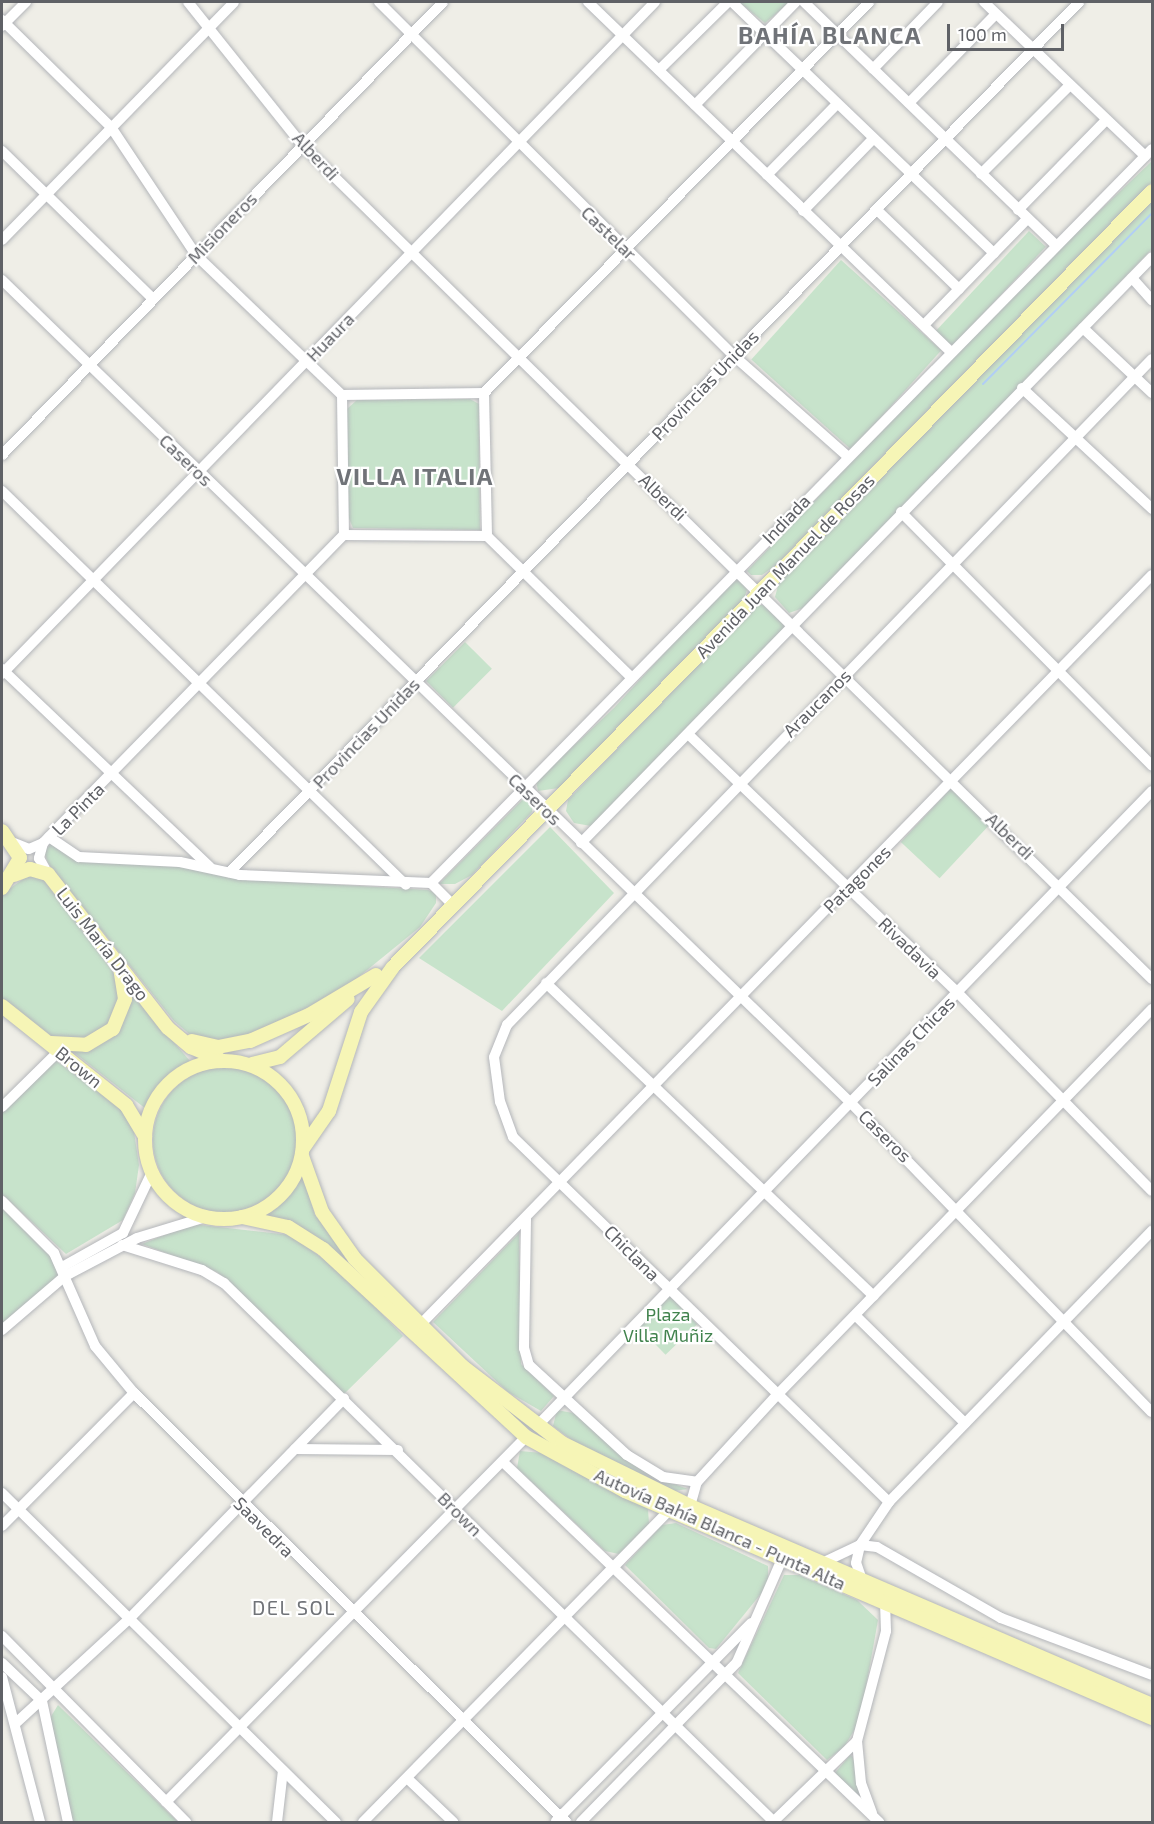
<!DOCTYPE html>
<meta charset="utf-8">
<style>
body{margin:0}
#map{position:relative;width:1154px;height:1824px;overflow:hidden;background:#efeee7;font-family:"Exo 2",sans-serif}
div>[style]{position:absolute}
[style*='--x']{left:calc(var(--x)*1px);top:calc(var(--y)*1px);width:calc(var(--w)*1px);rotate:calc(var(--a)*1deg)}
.green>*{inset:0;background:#c7e3cb;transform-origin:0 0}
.round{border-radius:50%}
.stream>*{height:2px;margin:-1px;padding:0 1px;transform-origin:1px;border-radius:1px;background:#b1cef5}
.roads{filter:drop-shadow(0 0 2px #b4b6ba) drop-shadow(0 0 2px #b4b6ba)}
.minor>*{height:10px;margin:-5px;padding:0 5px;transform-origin:5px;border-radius:5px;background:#fff}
.major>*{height:14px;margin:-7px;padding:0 7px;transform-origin:7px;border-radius:7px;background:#f6f5b6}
.major>.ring{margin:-7px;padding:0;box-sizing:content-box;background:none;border:14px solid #f6f5b6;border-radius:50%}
span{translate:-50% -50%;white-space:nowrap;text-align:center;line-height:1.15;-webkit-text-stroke:4.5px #fff;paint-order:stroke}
.street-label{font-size:18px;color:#5f6166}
.park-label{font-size:18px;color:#41834d}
.neighbourhood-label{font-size:20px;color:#707378;letter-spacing:1.5px}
.district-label{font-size:24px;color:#707378;font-weight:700;letter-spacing:1.5px}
.frame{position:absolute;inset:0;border:3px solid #5f6166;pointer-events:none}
.scale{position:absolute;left:947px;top:24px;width:117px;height:27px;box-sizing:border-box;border:3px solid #5f6166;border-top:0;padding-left:8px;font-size:18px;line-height:21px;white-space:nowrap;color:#5f6166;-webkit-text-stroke:4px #fff;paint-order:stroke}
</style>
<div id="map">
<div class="green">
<div style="clip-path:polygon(739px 2px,790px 2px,765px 23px)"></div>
<div style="clip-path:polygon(1152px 161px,1152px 182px,775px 566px,762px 575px,751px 575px,747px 571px,1031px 276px)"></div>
<div style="clip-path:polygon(1152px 198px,1152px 249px,806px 607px,789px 613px,775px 597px,779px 582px)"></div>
<div style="left:1029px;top:231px;width:23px;height:138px;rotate:43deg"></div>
<div style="left:841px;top:260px;width:135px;height:134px;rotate:42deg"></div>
<div style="clip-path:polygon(357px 400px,470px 399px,479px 404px,480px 530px,353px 528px,348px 516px,347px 409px)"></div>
<div style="clip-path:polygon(739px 579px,747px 589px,744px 600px,559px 788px,538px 791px,536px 781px,614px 708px,731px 580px)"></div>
<div style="clip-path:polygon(756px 605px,763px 605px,784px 625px,784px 633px,591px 826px,574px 823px,566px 811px,568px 800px)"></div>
<div style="left:465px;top:642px;width:38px;height:55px;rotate:45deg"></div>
<div style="left:954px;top:785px;width:53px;height:78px;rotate:43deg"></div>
<div style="clip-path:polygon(525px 797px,532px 799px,532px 812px,472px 875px,455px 884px,439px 884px)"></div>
<div style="clip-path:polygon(550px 827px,614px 893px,502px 1011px,419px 958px)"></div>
<div style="clip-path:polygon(51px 844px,70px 857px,165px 864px,242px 879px,428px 890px,436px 893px,436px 903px,420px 927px,340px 992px,265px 1032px,220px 1042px,193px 1037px,174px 1021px,48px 863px,44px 851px)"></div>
<div style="clip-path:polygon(29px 875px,44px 880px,121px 983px,118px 1015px,90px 1040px,54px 1038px,2px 998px,2px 894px)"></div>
<div style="clip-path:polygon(129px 990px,190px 1061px,160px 1086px,146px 1109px,71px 1050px,94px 1046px)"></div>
<div style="clip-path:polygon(56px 1061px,121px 1108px,134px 1132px,139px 1165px,135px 1193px,123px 1220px,66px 1254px,2px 1194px,2px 1113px)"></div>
<div class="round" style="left:153px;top:1067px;width:146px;height:146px"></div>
<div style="clip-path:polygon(302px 1173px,315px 1215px,356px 1266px,535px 1429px,1000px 1643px,627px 1486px,548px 1442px,493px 1402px,362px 1277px,262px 1215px,282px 1202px)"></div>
<div style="clip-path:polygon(2px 1207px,50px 1256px,59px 1276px,2px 1326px)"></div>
<div style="clip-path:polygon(192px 1224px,290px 1235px,343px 1273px,403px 1336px,344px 1394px,217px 1272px,142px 1244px)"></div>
<div style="clip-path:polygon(519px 1233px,521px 1364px,554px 1396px,541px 1411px,508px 1392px,433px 1322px)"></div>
<div style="left:668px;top:1294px;width:42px;height:44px;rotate:46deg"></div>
<div style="clip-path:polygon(557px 1410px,573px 1413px,657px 1478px,688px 1489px,674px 1491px,584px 1449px,553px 1426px)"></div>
<div style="clip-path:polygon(520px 1451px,542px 1453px,648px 1509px,649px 1524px,619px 1554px,605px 1551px,517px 1468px)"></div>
<div style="clip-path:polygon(676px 1523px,768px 1566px,768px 1585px,716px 1649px,709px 1648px,625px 1565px,662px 1525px)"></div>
<div style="clip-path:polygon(784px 1575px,799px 1575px,857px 1600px,878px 1620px,860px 1721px,844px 1747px,827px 1760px,738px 1673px)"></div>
<div style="clip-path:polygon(58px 1705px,178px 1822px,72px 1822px,50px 1718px)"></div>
<div style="clip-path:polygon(850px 1755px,853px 1757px,864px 1801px,835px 1773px)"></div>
</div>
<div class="stream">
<div style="--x:983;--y:384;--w:240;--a:-45.3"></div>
</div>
<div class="roads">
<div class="minor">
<div style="--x:188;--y:2;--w:183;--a:51.4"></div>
<div style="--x:302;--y:145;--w:1191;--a:44.46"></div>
<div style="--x:379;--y:2;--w:501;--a:44.92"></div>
<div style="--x:734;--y:356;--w:151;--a:41.5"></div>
<div style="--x:588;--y:2;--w:504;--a:43.96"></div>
<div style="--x:732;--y:2;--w:363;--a:43.8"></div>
<div style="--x:804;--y:2;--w:350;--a:44"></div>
<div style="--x:984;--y:2;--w:223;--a:43.7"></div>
<div style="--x:2;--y:20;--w:153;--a:44.5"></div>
<div style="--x:111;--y:127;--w:154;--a:56.4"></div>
<div style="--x:196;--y:255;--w:202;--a:43.8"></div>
<div style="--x:342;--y:395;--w:142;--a:-0.8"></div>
<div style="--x:2;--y:26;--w:34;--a:-45"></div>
<div style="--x:873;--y:69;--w:93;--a:-45.9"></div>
<div style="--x:659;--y:70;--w:97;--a:-44.6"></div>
<div style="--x:909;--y:103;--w:124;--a:-45.7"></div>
<div style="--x:695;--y:105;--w:144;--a:-45.6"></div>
<div style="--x:2;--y:151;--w:211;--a:44.4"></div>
<div style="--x:981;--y:174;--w:126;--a:-45"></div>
<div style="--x:767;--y:175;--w:100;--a:-45.4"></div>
<div style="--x:877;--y:210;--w:114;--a:43.9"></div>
<div style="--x:1018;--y:210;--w:126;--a:-45.6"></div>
<div style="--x:803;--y:211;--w:100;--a:-45.8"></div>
<div style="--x:2;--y:240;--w:332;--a:-45.7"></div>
<div style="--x:1132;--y:278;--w:30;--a:48"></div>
<div style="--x:2;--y:280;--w:1182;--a:44.11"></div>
<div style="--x:851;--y:1103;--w:431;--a:45.8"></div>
<div style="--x:924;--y:325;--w:148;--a:-45.8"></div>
<div style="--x:1083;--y:328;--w:95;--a:43.3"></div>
<div style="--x:1022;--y:388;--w:178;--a:42.9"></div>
<div style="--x:484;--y:393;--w:549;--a:-45.44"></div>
<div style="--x:484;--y:393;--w:143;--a:88.8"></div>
<div style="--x:487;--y:536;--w:202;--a:44.4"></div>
<div style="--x:342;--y:395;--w:140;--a:89.2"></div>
<div style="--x:2;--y:455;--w:632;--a:-45.77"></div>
<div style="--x:2;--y:491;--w:564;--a:44.28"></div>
<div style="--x:901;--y:512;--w:357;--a:45.3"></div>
<div style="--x:344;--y:535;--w:143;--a:0.4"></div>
<div style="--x:2;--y:669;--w:287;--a:43.6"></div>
<div style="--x:2;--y:674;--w:937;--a:-45.82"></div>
<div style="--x:689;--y:735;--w:373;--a:43.8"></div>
<div style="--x:958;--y:993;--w:277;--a:45.6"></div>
<div style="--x:49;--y:837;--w:36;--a:34"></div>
<div style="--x:79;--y:857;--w:101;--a:2.8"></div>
<div style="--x:180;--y:862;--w:61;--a:12.2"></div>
<div style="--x:240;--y:875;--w:191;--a:2.4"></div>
<div style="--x:431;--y:883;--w:1029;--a:-45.51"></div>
<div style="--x:14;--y:843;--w:16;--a:22"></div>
<div style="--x:29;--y:849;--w:15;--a:-23"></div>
<div style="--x:43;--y:843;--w:431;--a:-45.7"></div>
<div style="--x:43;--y:843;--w:16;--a:105"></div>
<div style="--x:39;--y:858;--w:18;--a:61"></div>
<div style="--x:581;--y:843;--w:818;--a:-45.74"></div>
<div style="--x:230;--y:872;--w:1216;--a:-45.7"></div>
<div style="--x:431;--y:883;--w:30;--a:45"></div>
<div style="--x:546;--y:983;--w:453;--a:43.7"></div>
<div style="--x:2;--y:1107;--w:80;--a:-44.5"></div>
<div style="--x:2;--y:1201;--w:74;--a:45"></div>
<div style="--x:54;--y:1253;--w:102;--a:66.2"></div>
<div style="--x:95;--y:1346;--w:61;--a:50.3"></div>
<div style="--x:134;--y:1393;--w:609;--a:44.8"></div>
<div style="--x:526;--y:1219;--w:129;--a:90.9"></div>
<div style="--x:524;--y:1348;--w:18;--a:74"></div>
<div style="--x:529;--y:1365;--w:133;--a:42.6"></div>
<div style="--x:627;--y:1455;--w:42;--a:31.4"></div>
<div style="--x:663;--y:1477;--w:34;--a:8"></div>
<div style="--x:122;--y:1245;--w:84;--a:17.4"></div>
<div style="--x:202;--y:1270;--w:26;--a:31"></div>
<div style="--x:224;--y:1283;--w:770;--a:44.42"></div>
<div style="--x:62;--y:1267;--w:70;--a:-29.1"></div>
<div style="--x:123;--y:1233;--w:68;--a:-64.6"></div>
<div style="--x:856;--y:1316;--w:153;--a:44.5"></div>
<div style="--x:420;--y:1325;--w:1048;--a:-45.7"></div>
<div style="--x:2;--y:1330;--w:83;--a:-40.6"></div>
<div style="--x:65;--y:1276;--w:81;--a:-27.8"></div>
<div style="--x:137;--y:1238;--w:72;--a:-16.9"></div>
<div style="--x:537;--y:1426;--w:884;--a:-45.92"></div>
<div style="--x:295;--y:1449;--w:103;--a:0.6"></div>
<div style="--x:503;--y:1462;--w:521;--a:43.75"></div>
<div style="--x:2;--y:1493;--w:469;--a:44.6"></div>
<div style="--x:889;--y:1502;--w:524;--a:-135.85"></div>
<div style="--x:513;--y:1137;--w:37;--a:-110"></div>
<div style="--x:500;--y:1102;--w:45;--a:-97.6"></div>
<div style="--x:494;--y:1057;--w:35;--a:-68"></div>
<div style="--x:507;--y:1025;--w:927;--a:-45.92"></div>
<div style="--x:690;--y:1506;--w:25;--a:-74"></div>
<div style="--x:697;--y:1482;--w:120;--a:-47.4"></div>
<div style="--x:778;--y:1394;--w:537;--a:-45.83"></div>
<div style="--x:2;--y:1526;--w:187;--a:-45.2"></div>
<div style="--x:822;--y:1563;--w:42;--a:-25.3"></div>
<div style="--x:860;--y:1545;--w:52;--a:-56"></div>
<div style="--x:889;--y:1502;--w:378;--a:-45.9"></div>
<div style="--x:862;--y:1580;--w:18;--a:-109"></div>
<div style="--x:856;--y:1563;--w:18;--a:-77"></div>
<div style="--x:860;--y:1545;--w:17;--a:7"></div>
<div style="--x:877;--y:1547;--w:143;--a:29.8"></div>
<div style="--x:1001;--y:1618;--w:161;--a:20.7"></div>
<div style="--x:2;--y:1636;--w:262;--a:45.3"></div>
<div style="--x:2;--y:1663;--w:55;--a:43.5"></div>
<div style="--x:42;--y:1701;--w:124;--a:77.9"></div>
<div style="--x:2;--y:1677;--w:150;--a:75.3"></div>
<div style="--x:17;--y:1722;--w:152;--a:-42.6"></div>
<div style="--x:129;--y:1619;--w:308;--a:-45.7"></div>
<div style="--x:857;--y:1741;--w:42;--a:84.6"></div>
<div style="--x:861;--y:1783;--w:32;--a:70"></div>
<div style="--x:407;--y:1778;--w:64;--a:43.7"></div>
<div style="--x:166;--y:1802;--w:513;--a:-45.4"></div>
<div style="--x:556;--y:1821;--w:278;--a:-45.4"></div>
<div style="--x:277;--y:1822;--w:52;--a:-83.4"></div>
<div style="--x:363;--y:1822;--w:438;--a:-45.5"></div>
<div style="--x:581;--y:1822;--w:223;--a:-45.7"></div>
<div style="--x:737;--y:1662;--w:112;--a:-66.4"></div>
<div style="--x:773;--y:1822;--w:117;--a:-44"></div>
<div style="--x:857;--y:1741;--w:114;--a:-75.2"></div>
<div style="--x:886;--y:1631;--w:28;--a:-92"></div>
</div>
<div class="major">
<div style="--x:2;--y:831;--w:32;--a:56"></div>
<div style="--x:20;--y:858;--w:35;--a:121"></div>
<div style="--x:14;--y:875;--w:17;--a:-21"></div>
<div style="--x:30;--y:869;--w:19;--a:16"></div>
<div style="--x:48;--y:874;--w:195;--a:52.1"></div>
<div style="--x:168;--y:1028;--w:30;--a:40"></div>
<div style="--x:191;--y:1047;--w:30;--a:23"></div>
<div style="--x:2;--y:1006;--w:159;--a:38.6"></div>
<div style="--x:126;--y:1105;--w:37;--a:59"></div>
<div style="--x:192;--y:1041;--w:27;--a:13"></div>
<div style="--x:218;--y:1047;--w:33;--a:-11"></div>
<div style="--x:250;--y:1041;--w:64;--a:-23.8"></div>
<div style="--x:309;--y:1015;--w:78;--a:-30.8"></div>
<div style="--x:51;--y:1043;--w:35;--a:3"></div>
<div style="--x:86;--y:1045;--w:31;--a:-31"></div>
<div style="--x:113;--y:1029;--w:32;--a:-68"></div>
<div style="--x:125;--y:999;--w:30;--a:-99"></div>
<div class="ring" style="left:145px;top:1061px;width:144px;height:144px"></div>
<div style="--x:252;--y:1064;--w:29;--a:-14"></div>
<div style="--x:280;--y:1057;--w:89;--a:-40.5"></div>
<div style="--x:304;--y:1147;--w:44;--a:-55.2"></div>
<div style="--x:329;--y:1111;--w:104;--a:-72.1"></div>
<div style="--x:361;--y:1012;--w:55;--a:-54.6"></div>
<div style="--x:393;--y:967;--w:1085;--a:-45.63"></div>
<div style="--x:302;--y:1156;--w:59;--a:70.3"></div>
<div style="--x:322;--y:1212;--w:57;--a:54.9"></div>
<div style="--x:355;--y:1259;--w:151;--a:45"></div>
<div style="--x:462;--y:1366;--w:126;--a:37.6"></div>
<div style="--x:562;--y:1443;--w:143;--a:26.2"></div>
<div style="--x:690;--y:1506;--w:503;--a:23.3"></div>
<div style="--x:242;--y:1217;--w:47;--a:12.3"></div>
<div style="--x:288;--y:1227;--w:41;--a:32.2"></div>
<div style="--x:323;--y:1249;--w:277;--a:42.8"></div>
<div style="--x:526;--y:1437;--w:113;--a:28.6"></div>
<div style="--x:625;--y:1491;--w:574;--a:23.3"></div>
</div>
</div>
<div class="street-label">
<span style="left:316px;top:156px;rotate:47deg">Alberdi</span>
<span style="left:222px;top:228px;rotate:-46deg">Misioneros</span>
<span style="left:609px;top:233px;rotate:44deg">Castelar</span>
<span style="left:330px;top:337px;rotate:-46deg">Huaura</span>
<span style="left:705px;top:385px;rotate:-46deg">Provincias Unidas</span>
<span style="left:186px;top:460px;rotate:44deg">Caseros</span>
<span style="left:663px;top:497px;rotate:44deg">Alberdi</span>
<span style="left:786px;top:519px;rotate:-46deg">Indiada</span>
<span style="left:785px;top:566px;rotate:-46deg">Avenida Juan Manuel de Rosas</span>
<span style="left:817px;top:703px;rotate:-45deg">Araucanos</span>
<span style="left:366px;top:733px;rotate:-46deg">Provincias Unidas</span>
<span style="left:535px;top:799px;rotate:44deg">Caseros</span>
<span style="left:78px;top:809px;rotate:-45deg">La Pinta</span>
<span style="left:1010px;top:836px;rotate:44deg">Alberdi</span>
<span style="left:857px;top:879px;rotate:-45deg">Patagones</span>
<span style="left:103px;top:944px;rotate:52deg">Luis María Drago</span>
<span style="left:910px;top:948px;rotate:44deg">Rivadavia</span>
<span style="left:911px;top:1041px;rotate:-46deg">Salinas Chicas</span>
<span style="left:79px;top:1067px;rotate:39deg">Brown</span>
<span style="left:885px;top:1136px;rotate:45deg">Caseros</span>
<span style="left:632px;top:1253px;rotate:45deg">Chiclana</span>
<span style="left:460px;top:1514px;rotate:45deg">Brown</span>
<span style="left:264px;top:1527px;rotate:45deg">Saavedra</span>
<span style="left:720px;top:1529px;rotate:24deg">Autovía Bahía Blanca - Punta Alta</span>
</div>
<div class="park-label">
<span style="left:668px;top:1325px">Plaza<br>Villa Muñiz</span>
</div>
<div class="neighbourhood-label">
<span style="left:294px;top:1607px">DEL SOL</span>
</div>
<div class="district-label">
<span style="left:830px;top:35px">BAHÍA BLANCA</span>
<span style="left:415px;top:476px">VILLA ITALIA</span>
</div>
<div class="frame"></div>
<div class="scale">100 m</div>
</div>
